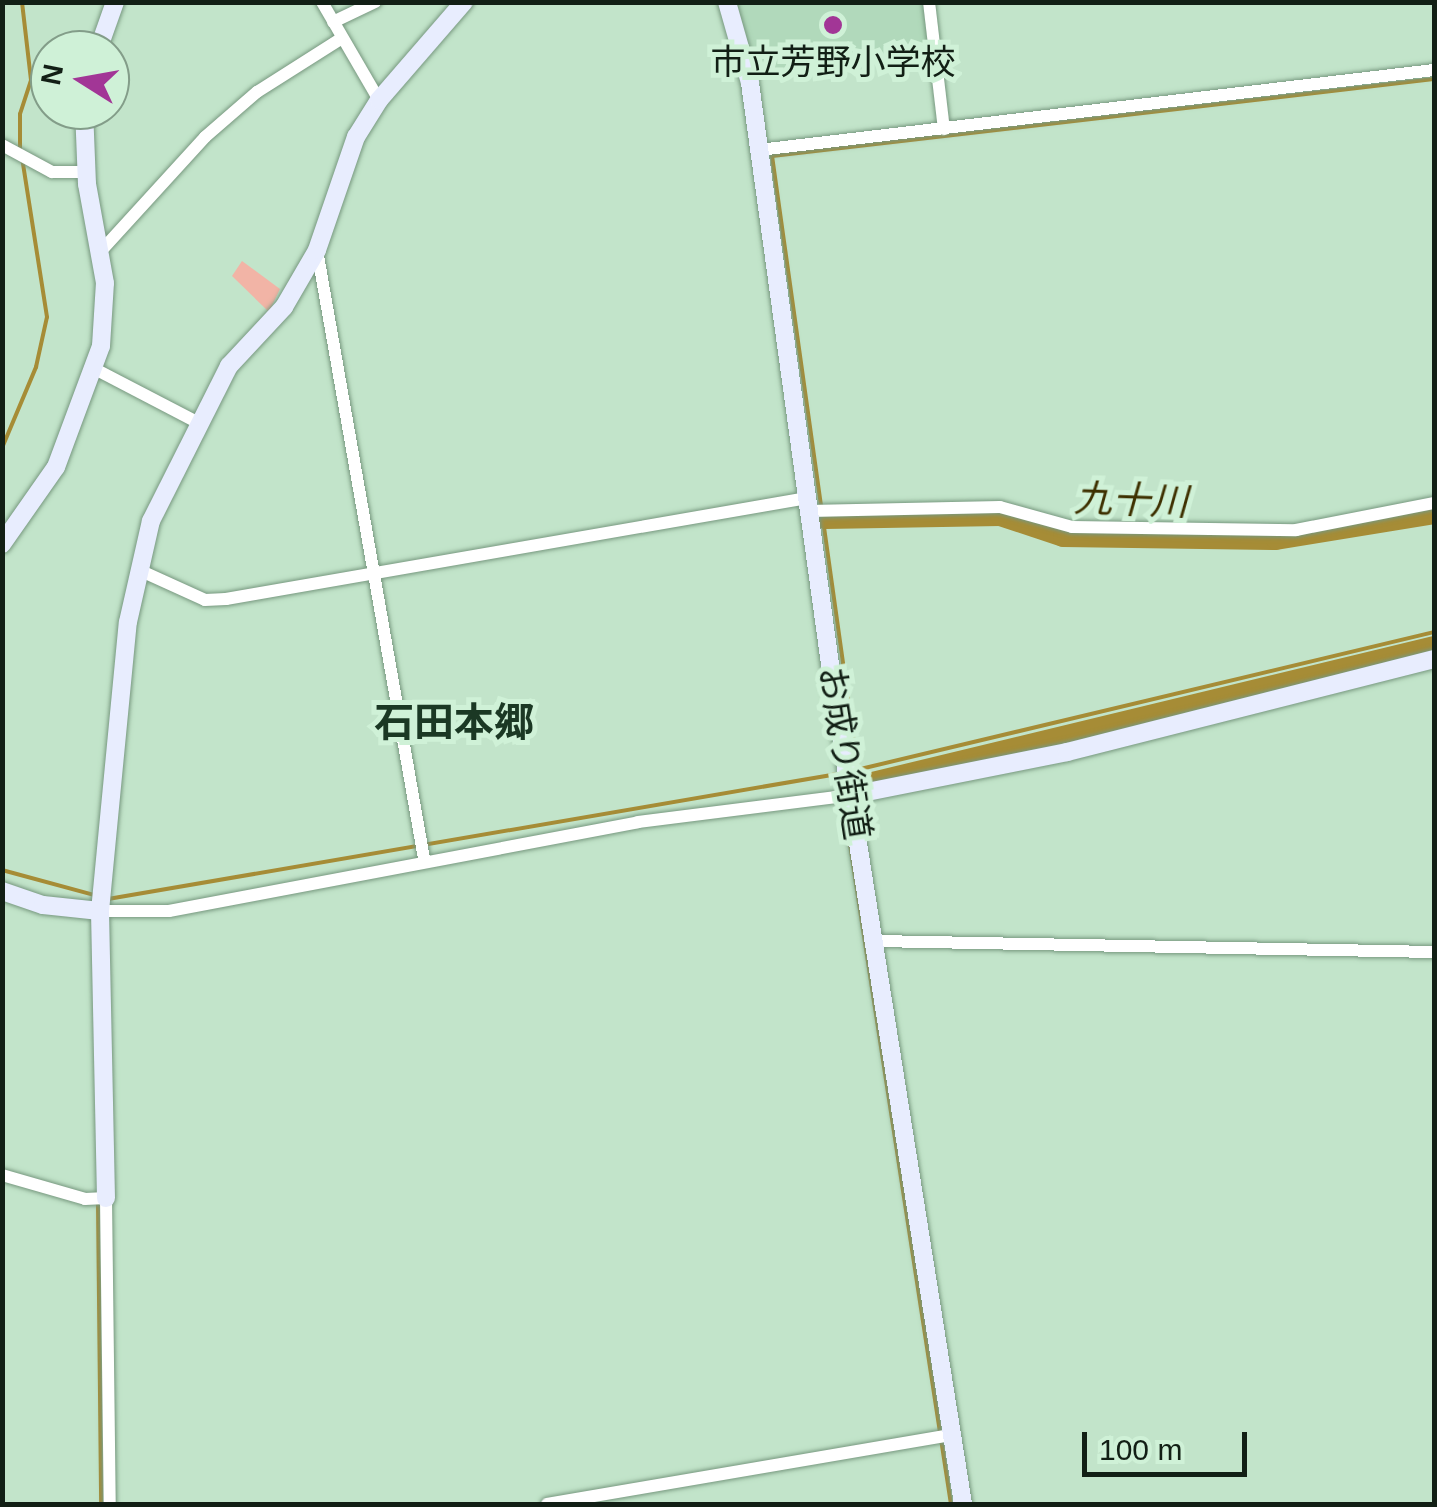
<!DOCTYPE html>
<meta charset="utf-8">
<style>
body{margin:0}
#map{position:relative;width:1437px;height:1507px;overflow:hidden;background:#c2e4ca;font-family:Arial,"Noto Sans JP",sans-serif}
div>[style]{position:absolute}
[style*='--x']{left:calc(var(--x)*1px);top:calc(var(--y)*1px);width:calc(var(--w)*1px);rotate:calc(var(--a)*1deg)}
.built>*{inset:0;background:#b1d9bb}
.green>*{inset:0;background:#f2b4a6}
.stream>*{height:4px;margin:-2px;padding:0 2px;transform-origin:2px;border-radius:2px;background:#a68c36}
.river>*{height:20px;margin:-10px;padding:0 10px;transform-origin:10px;border-radius:10px;background:#a68c36}
.roads{filter:drop-shadow(0 0 2px #77987f) drop-shadow(0 0 2px #77987f)}
.street>*{height:12px;margin:-6px;padding:0 6px;transform-origin:6px;border-radius:6px;background:#fff}
.secondary>*{height:18px;margin:-9px;padding:0 9px;transform-origin:9px;border-radius:9px;background:#e8edfe}
.dots>*{width:28px;height:28px;translate:-50% -50%;box-sizing:border-box;border:5px solid #cff1d7;border-radius:50%}
span{translate:-50% -50%;white-space:nowrap;text-align:center;line-height:1.15;-webkit-text-stroke:10px #cff1d7;paint-order:stroke}
.poi-label{font-size:35px;color:#121f15}
.street-label{font-size:35px;color:#121f15}
.water-label{font-size:38px;color:#3e3000;font-style:italic}
.quarter-label{font-size:40px;color:#1b3824;font-weight:700}
.frame{position:absolute;inset:0;border:5px solid #121f15;pointer-events:none}
.north{position:absolute;left:30px;top:30px;width:100px;height:100px;box-sizing:border-box;background:#cff1d7;border:2px solid #839d89;border-radius:50%;rotate:281deg;font-size:28px;font-weight:700;line-height:40px;text-align:center;color:#121f15}
.north::after{content:'';display:block;margin:auto;width:35px;height:45px;background:#a23696;clip-path:polygon(50% 0,100% 100%,50% 72%,0 100%)}
.scale{position:absolute;left:1082px;top:1432px;width:165px;height:45px;box-sizing:border-box;border:5px solid #121f15;border-top:0;padding-left:12px;font-size:30px;line-height:35px;white-space:nowrap;color:#121f15;-webkit-text-stroke:8px #cff1d7;paint-order:stroke}
</style>
<div id="map">
<div class="built">
<div style="clip-path:polygon(733px 3px,925px 3px,930px 47px,856px 59px,857px 67px,756px 81px)"></div>
</div>
<div class="green">
<div style="clip-path:polygon(242px 261px,280px 289px,269px 312px,232px 276px)"></div>
</div>
<div class="stream">
<div style="--x:20;--y:149;--w:35;--a:-90"></div>
<div style="--x:20;--y:114;--w:36;--a:-72"></div>
<div style="--x:31;--y:80;--w:79;--a:-96.6"></div>
<div style="--x:2;--y:448;--w:88;--a:-67.2"></div>
<div style="--x:36;--y:367;--w:51;--a:-77.6"></div>
<div style="--x:47;--y:317;--w:161;--a:-98.9"></div>
<div style="--x:858;--y:770;--w:620;--a:-97.97"></div>
<div style="--x:772;--y:156;--w:666;--a:-6.63"></div>
<div style="--x:852;--y:771;--w:598;--a:-13.43"></div>
<div style="--x:846;--y:818;--w:694;--a:81.3"></div>
<div style="--x:2;--y:870;--w:95;--a:15.2"></div>
<div style="--x:108;--y:899;--w:746;--a:-9.73"></div>
<div style="--x:98;--y:1202;--w:302;--a:89.4"></div>
</div>
<div class="river">
<div style="--x:825;--y:519;--w:175;--a:-1"></div>
<div style="--x:1000;--y:516;--w:66;--a:18.4"></div>
<div style="--x:1063;--y:537;--w:213;--a:0.8"></div>
<div style="--x:1276;--y:540;--w:160;--a:-9.3"></div>
<div style="--x:860;--y:785;--w:591;--a:-13.61"></div>
</div>
<div class="roads">
<div class="street">
<div style="--x:322;--y:2;--w:113;--a:59.8"></div>
<div style="--x:929;--y:2;--w:128;--a:83.3"></div>
<div style="--x:333;--y:22;--w:47;--a:-25.5"></div>
<div style="--x:2;--y:145;--w:57;--a:28.4"></div>
<div style="--x:52;--y:172;--w:34;--a:0"></div>
<div style="--x:759;--y:150;--w:680;--a:-6.76"></div>
<div style="--x:317;--y:250;--w:618;--a:80.03"></div>
<div style="--x:101;--y:251;--w:154;--a:-47.6"></div>
<div style="--x:205;--y:137;--w:69;--a:-40.9"></div>
<div style="--x:257;--y:92;--w:101;--a:-32.4"></div>
<div style="--x:95;--y:369;--w:115;--a:27.5"></div>
<div style="--x:809;--y:511;--w:191;--a:-1.2"></div>
<div style="--x:1000;--y:507;--w:75;--a:15.5"></div>
<div style="--x:1072;--y:527;--w:224;--a:0.8"></div>
<div style="--x:1296;--y:530;--w:141;--a:-11.1"></div>
<div style="--x:139;--y:570;--w:72;--a:24.4"></div>
<div style="--x:205;--y:600;--w:21;--a:-3"></div>
<div style="--x:226;--y:599;--w:590;--a:-9.86"></div>
<div style="--x:100;--y:911;--w:69;--a:0"></div>
<div style="--x:169;--y:911;--w:477;--a:-10.7"></div>
<div style="--x:638;--y:822;--w:216;--a:-7.2"></div>
<div style="--x:876;--y:941;--w:558;--a:1.13"></div>
<div style="--x:2;--y:1175;--w:86;--a:16.1"></div>
<div style="--x:85;--y:1199;--w:21;--a:-3"></div>
<div style="--x:106;--y:1198;--w:306;--a:89.3"></div>
<div style="--x:547;--y:1504;--w:411;--a:-9.7"></div>
</div>
<div class="secondary">
<div style="--x:727;--y:2;--w:84;--a:74.1"></div>
<div style="--x:750;--y:83;--w:609;--a:82.16"></div>
<div style="--x:833;--y:686;--w:828;--a:80.97"></div>
<div style="--x:98;--y:50;--w:51;--a:-70.5"></div>
<div style="--x:2;--y:544;--w:94;--a:-55"></div>
<div style="--x:56;--y:467;--w:129;--a:-69.6"></div>
<div style="--x:101;--y:346;--w:63;--a:-86.4"></div>
<div style="--x:105;--y:283;--w:101;--a:-100.3"></div>
<div style="--x:87;--y:184;--w:74;--a:-92.3"></div>
<div style="--x:852;--y:795;--w:219;--a:-11.3"></div>
<div style="--x:1067;--y:752;--w:379;--a:-14.2"></div>
<div style="--x:2;--y:891;--w:43;--a:18.9"></div>
<div style="--x:43;--y:905;--w:57;--a:6"></div>
<div style="--x:106;--y:1198;--w:287;--a:-91.2"></div>
<div style="--x:100;--y:911;--w:290;--a:-84.5"></div>
<div style="--x:128;--y:622;--w:104;--a:-77.2"></div>
<div style="--x:151;--y:521;--w:174;--a:-63.3"></div>
<div style="--x:229;--y:366;--w:81;--a:-47"></div>
<div style="--x:284;--y:307;--w:66;--a:-59.9"></div>
<div style="--x:317;--y:250;--w:120;--a:-71"></div>
<div style="--x:356;--y:137;--w:44;--a:-58.1"></div>
<div style="--x:379;--y:100;--w:130;--a:-49.1"></div>
</div>
</div>
<div class="dots">
<div style="left:833px;top:25px;background:#a23696"></div>
</div>
<div class="poi-label">
<span style="left:833px;top:62px">市立芳野小学校</span>
</div>
<div class="street-label">
<span style="left:845px;top:753px;rotate:81deg">お成り街道</span>
</div>
<div class="water-label">
<span style="left:1131px;top:501px;rotate:2deg">九十川</span>
</div>
<div class="quarter-label">
<span style="left:454px;top:722px">石田本郷</span>
</div>
<div class="frame"></div>
<div class="north">N</div>
<div class="scale">100 m</div>
</div>
